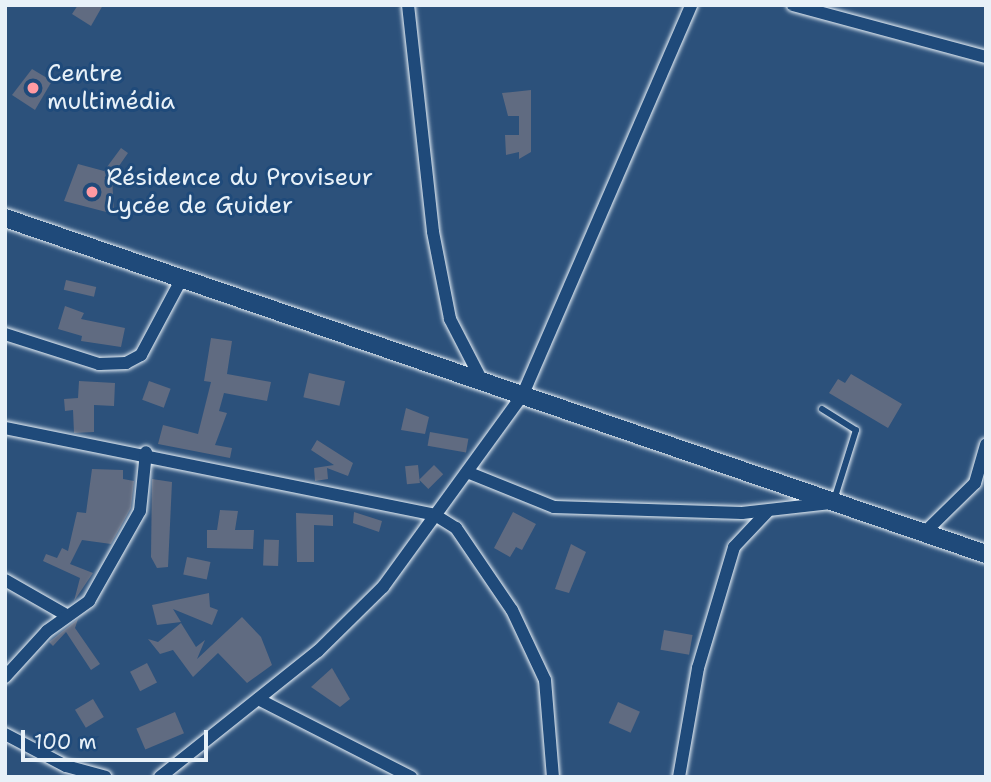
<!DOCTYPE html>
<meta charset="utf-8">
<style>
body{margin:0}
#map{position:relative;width:991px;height:782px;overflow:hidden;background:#2c517b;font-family:"Shantell Sans",sans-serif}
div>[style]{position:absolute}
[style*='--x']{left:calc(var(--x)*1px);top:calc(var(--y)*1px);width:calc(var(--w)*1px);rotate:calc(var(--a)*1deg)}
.building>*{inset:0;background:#606b81;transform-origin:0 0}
.roads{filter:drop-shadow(0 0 2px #e8f1f8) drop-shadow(0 0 2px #e8f1f8)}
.service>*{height:6px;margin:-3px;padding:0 3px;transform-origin:3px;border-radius:3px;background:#1f4a7a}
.minor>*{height:12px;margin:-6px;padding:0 6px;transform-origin:6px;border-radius:6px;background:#1f4a7a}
.secondary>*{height:18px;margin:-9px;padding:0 9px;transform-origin:9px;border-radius:9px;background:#1f4a7a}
.dots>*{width:19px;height:19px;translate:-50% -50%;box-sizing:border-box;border:4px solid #1f4a7a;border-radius:50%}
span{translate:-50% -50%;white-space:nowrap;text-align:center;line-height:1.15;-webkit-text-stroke:6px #1f4a7a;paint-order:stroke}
.poi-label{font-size:24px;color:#e8f1f8}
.left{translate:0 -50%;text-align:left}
.frame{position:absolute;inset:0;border:7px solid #e8f1f8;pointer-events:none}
.scale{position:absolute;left:21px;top:730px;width:187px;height:32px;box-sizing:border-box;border:4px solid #e8f1f8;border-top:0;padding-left:9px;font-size:21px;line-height:24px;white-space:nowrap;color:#e8f1f8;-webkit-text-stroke:5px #1f4a7a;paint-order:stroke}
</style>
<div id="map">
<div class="building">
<div style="clip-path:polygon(78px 5px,103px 5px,91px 26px,72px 14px)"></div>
<div style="clip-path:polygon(32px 69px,52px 81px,35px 110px,12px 95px)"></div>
<div style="clip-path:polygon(531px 90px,531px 152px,519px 159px,519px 152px,506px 155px,505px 135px,519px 135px,519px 116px,508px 116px,502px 93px)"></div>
<div style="clip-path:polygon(121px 148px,128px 153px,112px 176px,114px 214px,64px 201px,78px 164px,104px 171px)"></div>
<div style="left:66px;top:280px;width:31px;height:10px;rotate:13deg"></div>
<div style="clip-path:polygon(65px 306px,84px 313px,81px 319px,125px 328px,121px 347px,81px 341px,82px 336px,58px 329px)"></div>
<div style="clip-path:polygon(211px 338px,232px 341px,227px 374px,271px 382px,267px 401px,224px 393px,219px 411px,227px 413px,215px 445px,232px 448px,230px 458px,158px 444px,163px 425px,198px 434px,211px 382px,204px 381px)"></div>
<div style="left:309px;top:373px;width:37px;height:25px;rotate:13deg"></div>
<div style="clip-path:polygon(851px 374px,902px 404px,888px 428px,829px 393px,838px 379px,845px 383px)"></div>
<div style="clip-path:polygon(79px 381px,115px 383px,114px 406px,94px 405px,94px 432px,74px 433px,73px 410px,65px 411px,64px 399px,78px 398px)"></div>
<div style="left:149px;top:381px;width:23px;height:20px;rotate:20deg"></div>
<div style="clip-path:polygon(406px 408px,429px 417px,425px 434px,401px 430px)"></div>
<div style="left:430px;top:432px;width:39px;height:14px;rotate:10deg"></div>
<div style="clip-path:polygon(317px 440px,353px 463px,348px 476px,327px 468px,328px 479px,315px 481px,314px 468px,334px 465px,311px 450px)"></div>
<div style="left:418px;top:465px;width:18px;height:13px;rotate:84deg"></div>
<div style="left:434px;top:465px;width:13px;height:21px;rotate:45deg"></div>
<div style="clip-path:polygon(92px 469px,123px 470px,123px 479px,134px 481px,131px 508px,111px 544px,82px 540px,70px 564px,93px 573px,74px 601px,80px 578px,43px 561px,46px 554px,57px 558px,62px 548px,68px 551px,77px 512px,86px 513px)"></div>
<div style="clip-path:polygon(152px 479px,172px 482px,168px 567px,157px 568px,151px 557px)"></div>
<div style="clip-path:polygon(220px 510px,238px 511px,235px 530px,254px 530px,253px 549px,207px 548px,207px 530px,217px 530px)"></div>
<div style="clip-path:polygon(354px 512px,382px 521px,379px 532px,353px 523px)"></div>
<div style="clip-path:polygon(513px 512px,536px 524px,522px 550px,516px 547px,510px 557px,494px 548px)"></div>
<div style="clip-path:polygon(296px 513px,333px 515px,333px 526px,314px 525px,314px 562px,297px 562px)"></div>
<div style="left:279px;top:540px;width:26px;height:15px;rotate:92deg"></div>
<div style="clip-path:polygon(571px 544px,586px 552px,569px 593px,555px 589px)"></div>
<div style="left:187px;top:557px;width:24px;height:18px;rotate:12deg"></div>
<div style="clip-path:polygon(209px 593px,210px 607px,218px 610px,212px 625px,173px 609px,181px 622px,157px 625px,152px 605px)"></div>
<div style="clip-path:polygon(242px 617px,261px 637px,272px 665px,247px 683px,218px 653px,193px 677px,173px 650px,160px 654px,148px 639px,158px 642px,181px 623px,196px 647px,205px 640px,197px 659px)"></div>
<div style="clip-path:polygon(78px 619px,75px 628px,100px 664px,91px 670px,66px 632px,53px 646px,49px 642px)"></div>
<div style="left:664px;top:630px;width:29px;height:20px;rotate:10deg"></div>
<div style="left:147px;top:663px;width:22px;height:19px;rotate:63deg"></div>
<div style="clip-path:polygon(332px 668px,350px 699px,340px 707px,311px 687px)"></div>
<div style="left:93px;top:699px;width:21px;height:21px;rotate:59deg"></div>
<div style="left:618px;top:702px;width:24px;height:23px;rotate:24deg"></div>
<div style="left:175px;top:712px;width:23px;height:42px;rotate:67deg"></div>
</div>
<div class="roads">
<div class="service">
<div style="--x:822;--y:409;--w:40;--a:32"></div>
<div style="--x:856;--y:430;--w:73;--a:107.4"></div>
</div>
<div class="minor">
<div style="--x:408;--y:5;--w:228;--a:83.7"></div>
<div style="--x:433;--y:232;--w:89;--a:78.9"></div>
<div style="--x:450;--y:319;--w:68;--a:62.7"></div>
<div style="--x:793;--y:5;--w:200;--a:15.1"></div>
<div style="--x:5;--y:334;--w:99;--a:17.7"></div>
<div style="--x:99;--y:364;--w:27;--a:-2"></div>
<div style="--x:126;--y:363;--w:17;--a:-28"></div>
<div style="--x:141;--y:355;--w:85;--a:-61.9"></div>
<div style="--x:5;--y:428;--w:439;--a:11.4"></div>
<div style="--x:435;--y:515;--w:25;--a:32"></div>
<div style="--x:456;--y:528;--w:99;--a:55.7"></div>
<div style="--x:512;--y:610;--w:77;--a:64.8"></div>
<div style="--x:545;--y:680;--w:97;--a:85.3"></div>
<div style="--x:467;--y:472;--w:94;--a:21.9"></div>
<div style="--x:554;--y:507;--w:188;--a:1.8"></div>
<div style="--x:742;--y:513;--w:89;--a:-6.5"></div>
<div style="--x:924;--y:533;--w:71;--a:-44.4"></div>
<div style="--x:975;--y:483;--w:40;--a:-74"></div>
<div style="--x:5;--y:580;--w:70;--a:29.8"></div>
<div style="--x:5;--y:677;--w:62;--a:-47.6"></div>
<div style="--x:47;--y:631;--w:52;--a:-35.5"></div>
<div style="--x:89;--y:601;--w:103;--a:-60.5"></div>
<div style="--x:140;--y:511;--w:59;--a:-84.2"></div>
<div style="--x:258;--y:699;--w:172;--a:27"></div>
<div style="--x:5;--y:734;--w:69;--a:27.7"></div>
<div style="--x:66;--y:766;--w:41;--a:15.4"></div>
<div style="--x:160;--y:777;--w:202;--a:-38.6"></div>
<div style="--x:318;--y:651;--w:91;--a:-44.6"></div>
<div style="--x:383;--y:587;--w:238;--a:-54"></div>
<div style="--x:523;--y:394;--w:424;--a:-66.6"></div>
<div style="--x:679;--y:777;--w:111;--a:-80.1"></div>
<div style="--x:698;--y:668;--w:126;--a:-73.4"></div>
<div style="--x:734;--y:547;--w:48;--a:-46.7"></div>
</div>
<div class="secondary">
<div style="--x:5;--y:218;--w:1037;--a:18.91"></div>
</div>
</div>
<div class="dots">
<div style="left:33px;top:88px;background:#ff9aa2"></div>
<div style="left:92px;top:192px;background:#ff9aa2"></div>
</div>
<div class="poi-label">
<span class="left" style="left:47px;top:88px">Centre<br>multimédia</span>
<span class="left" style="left:106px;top:192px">Résidence du Proviseur<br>Lycée de Guider</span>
</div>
<div class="frame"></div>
<div class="scale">100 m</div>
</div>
